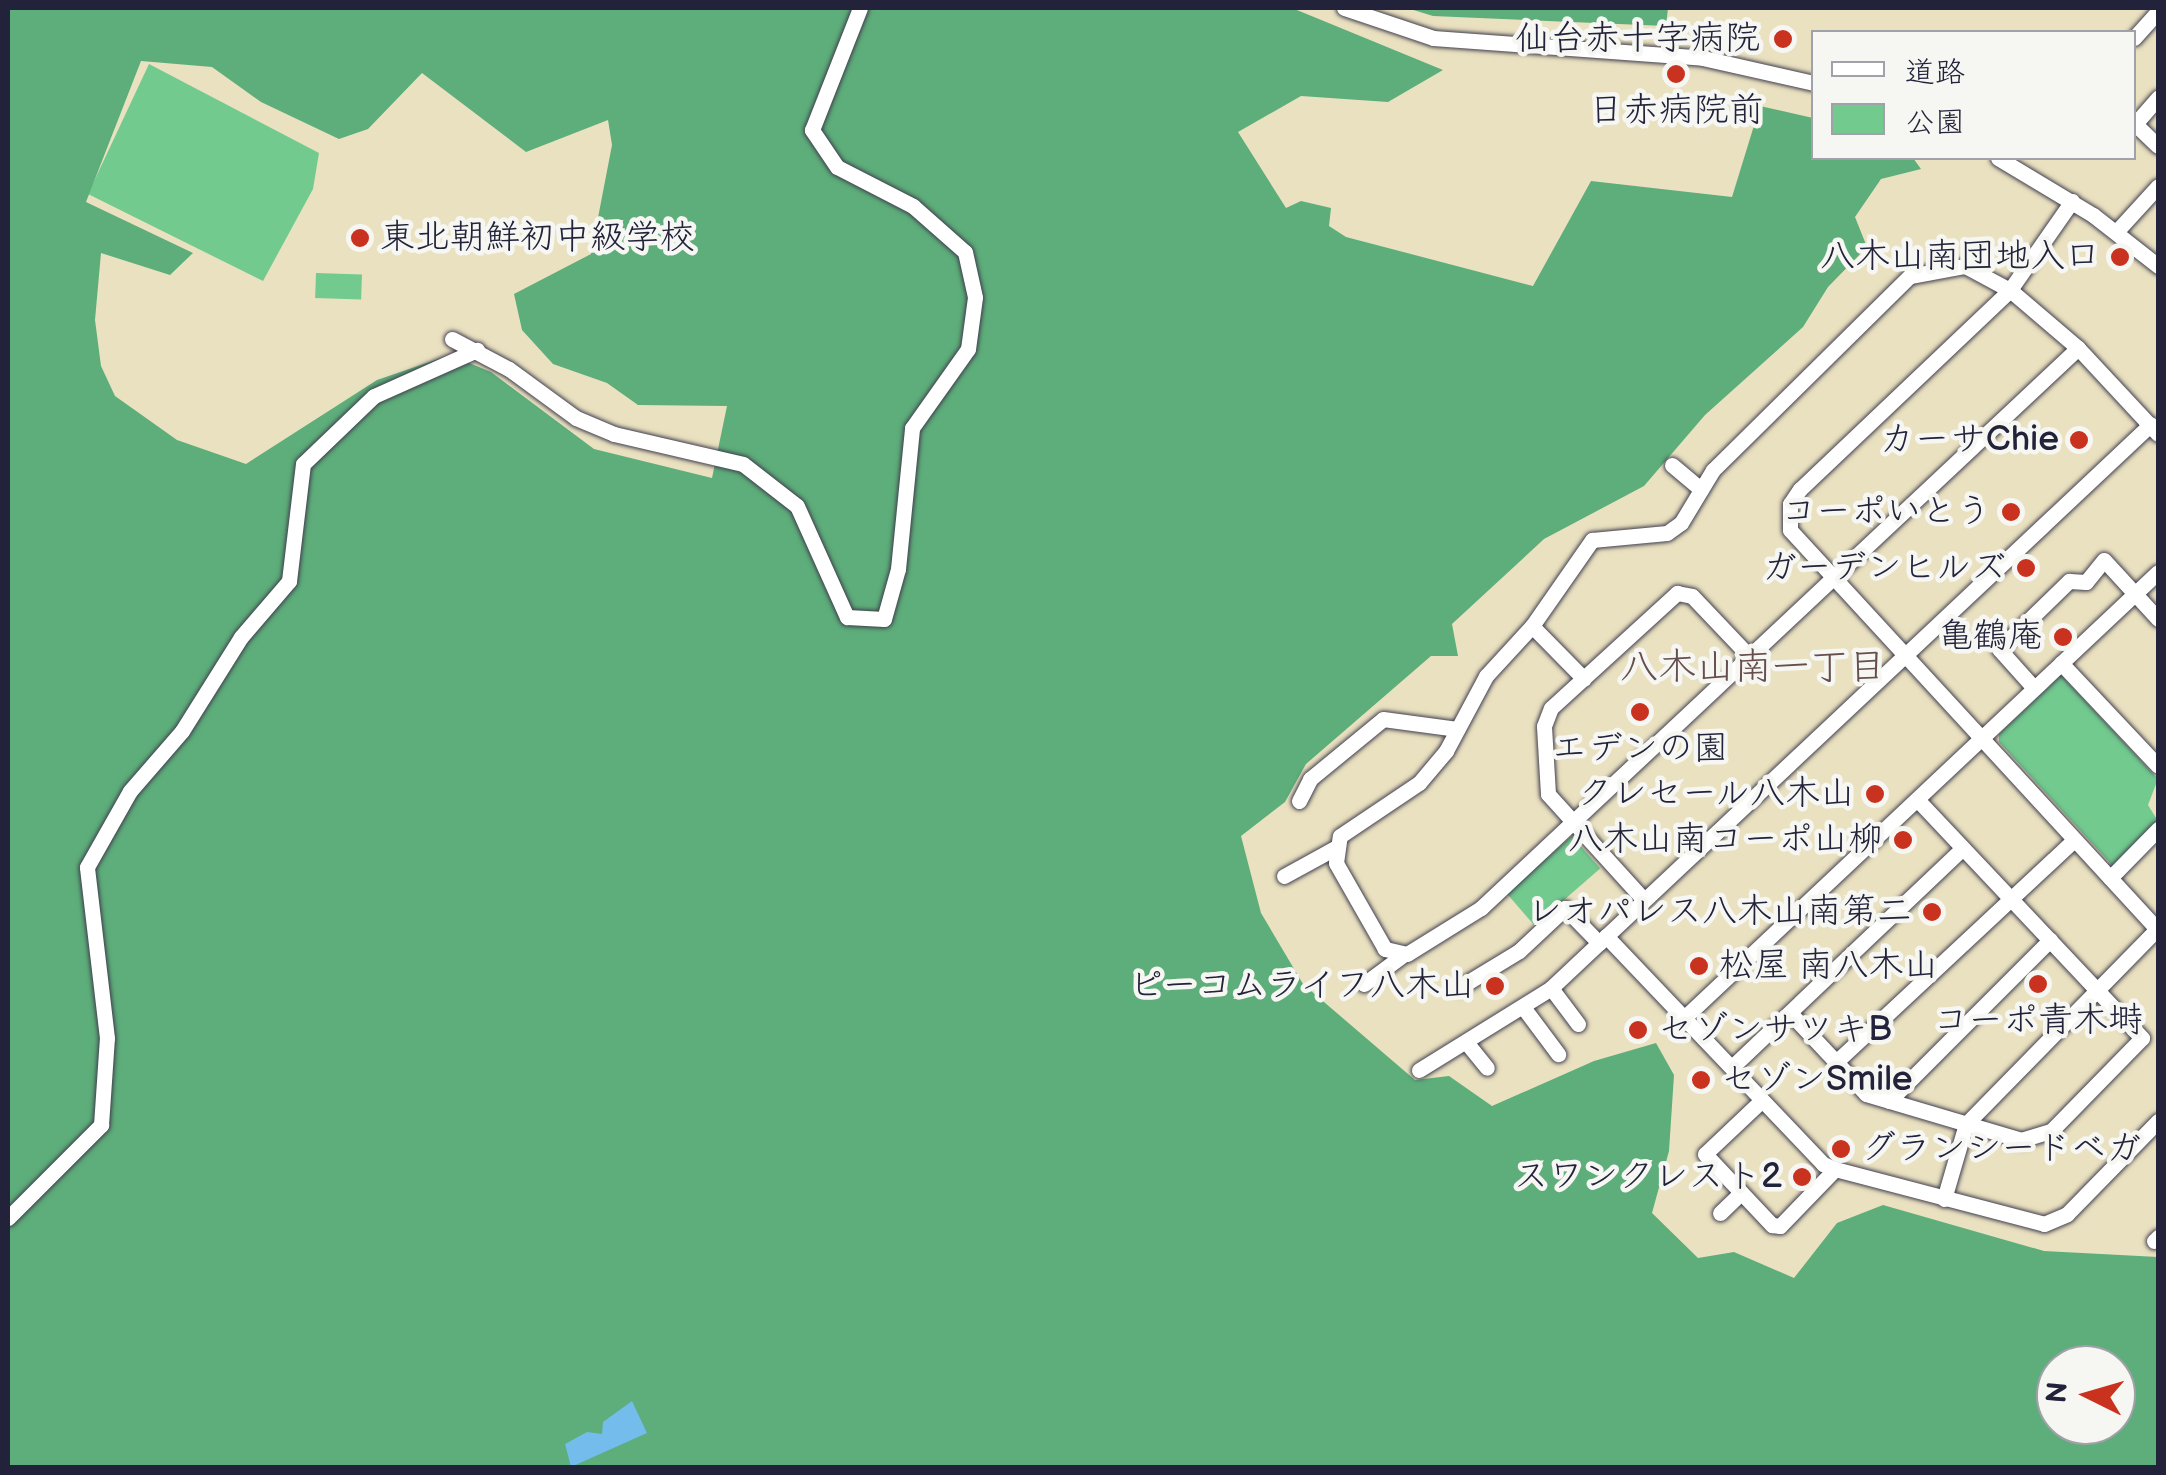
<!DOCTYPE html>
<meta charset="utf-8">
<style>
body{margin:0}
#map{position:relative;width:2166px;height:1475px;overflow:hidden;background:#eae1c0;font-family:"Balsamiq Sans","Klee One",sans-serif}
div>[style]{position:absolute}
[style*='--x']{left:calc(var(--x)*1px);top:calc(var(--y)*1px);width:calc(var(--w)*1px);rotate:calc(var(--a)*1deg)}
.green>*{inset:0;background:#72ca8f;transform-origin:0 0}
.forest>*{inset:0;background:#5dae7a}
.water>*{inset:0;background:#73bceb}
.roads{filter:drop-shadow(0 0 2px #403f4f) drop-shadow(0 0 2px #403f4f)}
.minor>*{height:15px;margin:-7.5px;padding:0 7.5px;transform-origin:7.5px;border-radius:7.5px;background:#fff}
.dots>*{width:28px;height:28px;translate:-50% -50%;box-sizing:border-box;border:5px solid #f6f6f2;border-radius:50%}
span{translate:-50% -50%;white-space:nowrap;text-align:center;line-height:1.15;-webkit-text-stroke:9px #f6f6f2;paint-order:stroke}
.poi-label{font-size:35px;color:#22223b}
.right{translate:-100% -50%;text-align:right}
.left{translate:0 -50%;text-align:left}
.neighbourhood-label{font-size:38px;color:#654e4c}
.frame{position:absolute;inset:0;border:10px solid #22223b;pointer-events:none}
.legend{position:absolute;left:1811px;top:30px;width:325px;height:130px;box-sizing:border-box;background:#f6f6f2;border:2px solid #a1a1a9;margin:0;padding:12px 18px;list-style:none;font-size:30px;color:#22223b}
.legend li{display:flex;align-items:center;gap:20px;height:50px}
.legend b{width:50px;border:2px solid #a1a1a9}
.north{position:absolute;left:2036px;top:1345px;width:100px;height:100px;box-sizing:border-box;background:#f6f6f2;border:2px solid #a1a1a9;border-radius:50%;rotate:275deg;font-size:28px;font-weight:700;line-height:40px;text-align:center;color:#22223b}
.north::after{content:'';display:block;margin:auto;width:35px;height:45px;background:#c8321e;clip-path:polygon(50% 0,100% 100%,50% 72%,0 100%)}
</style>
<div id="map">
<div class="green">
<div style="clip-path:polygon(149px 64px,319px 153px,313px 189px,263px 281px,88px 194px)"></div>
<div style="left:316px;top:273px;width:46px;height:25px;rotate:2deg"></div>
<div style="clip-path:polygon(2061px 675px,2158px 779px,2148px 805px,2158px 821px,2113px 866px,1999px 742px,1999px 734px)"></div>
<div style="left:1572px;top:836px;width:43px;height:87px;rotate:49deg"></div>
</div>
<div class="forest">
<div style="clip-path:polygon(evenodd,8px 8px,1292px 8px,1443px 70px,1388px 102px,1301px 96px,1238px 132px,1286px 208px,1301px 201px,1331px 208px,1329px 226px,1346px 237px,1533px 286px,1591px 181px,1732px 197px,1760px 106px,1813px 118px,1814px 158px,1913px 158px,1921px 169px,1881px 179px,1855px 217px,1867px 247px,1828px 287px,1803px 327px,1705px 415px,1644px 486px,1544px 539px,1452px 624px,1458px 656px,1431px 656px,1306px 764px,1285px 802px,1241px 836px,1261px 913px,1303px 984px,1415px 1080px,1449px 1076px,1492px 1106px,1594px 1061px,1656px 1043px,1674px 1075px,1669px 1151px,1652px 1213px,1698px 1258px,1734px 1252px,1794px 1278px,1837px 1223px,1883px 1205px,2044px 1251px,2158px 1257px,2158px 1467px,8px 1468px,8px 8px,141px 61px,212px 67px,261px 102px,339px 139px,368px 129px,422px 73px,526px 152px,608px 120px,612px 145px,591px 254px,514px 294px,522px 330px,553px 364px,607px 383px,638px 405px,727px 406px,712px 478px,594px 449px,491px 372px,450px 355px,377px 380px,246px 464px,177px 440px,115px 396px,101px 366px,95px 320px,101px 253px,170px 275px,193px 253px,86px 202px,141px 61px,8px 8px,2056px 1365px,2116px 1365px,2116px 1425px,2056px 1425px,2056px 1365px)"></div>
<div style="clip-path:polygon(1407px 8px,1668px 8px,1666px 26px,1433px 16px)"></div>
</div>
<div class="water">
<div style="clip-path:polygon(632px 1401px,647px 1433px,571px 1467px,565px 1444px,587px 1432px,602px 1434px,603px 1422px)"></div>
</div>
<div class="roads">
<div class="minor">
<div style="--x:1344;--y:8;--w:94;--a:18.6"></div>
<div style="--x:1433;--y:38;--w:271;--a:4.2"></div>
<div style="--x:1703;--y:58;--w:114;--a:12.7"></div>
<div style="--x:2134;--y:38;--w:36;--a:-48"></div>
<div style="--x:2134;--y:123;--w:33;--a:44"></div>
<div style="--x:2135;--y:124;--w:35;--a:-49"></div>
<div style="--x:1998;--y:158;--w:111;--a:31"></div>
<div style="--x:2093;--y:215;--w:83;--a:38.1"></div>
<div style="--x:2072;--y:201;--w:108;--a:124.9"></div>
<div style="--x:2010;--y:290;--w:289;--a:136.5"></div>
<div style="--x:1800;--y:489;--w:18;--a:124"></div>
<div style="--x:1790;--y:504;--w:26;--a:90"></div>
<div style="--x:1790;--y:530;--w:544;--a:47.39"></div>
<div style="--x:2116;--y:232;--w:62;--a:-47.6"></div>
<div style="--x:452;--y:339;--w:64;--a:27.8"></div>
<div style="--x:509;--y:369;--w:83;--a:36.2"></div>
<div style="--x:576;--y:418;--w:41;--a:22.8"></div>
<div style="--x:614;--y:434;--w:132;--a:13.1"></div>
<div style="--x:743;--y:464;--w:68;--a:37.9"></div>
<div style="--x:797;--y:506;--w:122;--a:65.8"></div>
<div style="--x:847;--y:617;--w:37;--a:3"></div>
<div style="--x:884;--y:619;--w:52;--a:-74.4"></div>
<div style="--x:898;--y:569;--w:142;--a:-84.3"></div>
<div style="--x:912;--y:428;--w:97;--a:-54.7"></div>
<div style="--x:968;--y:349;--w:52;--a:-82.3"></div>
<div style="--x:975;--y:297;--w:46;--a:-102.5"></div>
<div style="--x:965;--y:252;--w:69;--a:-138.5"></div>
<div style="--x:913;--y:206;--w:85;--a:-152.8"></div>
<div style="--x:837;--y:167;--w:45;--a:-124"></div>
<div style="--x:812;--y:130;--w:131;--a:-68.5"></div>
<div style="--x:2078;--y:348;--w:819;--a:136.83"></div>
<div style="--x:1481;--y:908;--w:87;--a:148.1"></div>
<div style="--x:1407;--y:954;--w:23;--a:-167"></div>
<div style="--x:1385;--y:949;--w:99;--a:-119.7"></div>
<div style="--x:1336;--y:863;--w:27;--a:-82"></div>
<div style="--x:1340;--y:836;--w:95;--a:-33.9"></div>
<div style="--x:1419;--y:783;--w:42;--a:-49.8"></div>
<div style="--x:1446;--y:751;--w:85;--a:-61.9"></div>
<div style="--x:1486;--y:676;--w:68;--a:-47.4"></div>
<div style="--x:1532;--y:626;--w:105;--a:-55.1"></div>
<div style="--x:1592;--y:540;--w:75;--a:-5.3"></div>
<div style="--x:1667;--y:533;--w:17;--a:-36"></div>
<div style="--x:1681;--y:523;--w:62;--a:-58.9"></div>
<div style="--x:1713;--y:470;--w:276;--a:-44.6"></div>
<div style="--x:1910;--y:276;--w:56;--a:-10.3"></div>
<div style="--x:1965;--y:266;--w:51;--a:28.1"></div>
<div style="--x:2010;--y:290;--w:89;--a:40.5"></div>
<div style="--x:2078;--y:348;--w:117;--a:47.1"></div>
<div style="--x:1672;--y:465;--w:38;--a:40"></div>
<div style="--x:1532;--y:626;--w:74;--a:45.5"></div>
<div style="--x:2061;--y:663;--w:141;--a:46.7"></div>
<div style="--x:2034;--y:688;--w:52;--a:-131.9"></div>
<div style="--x:1999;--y:649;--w:98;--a:-44.2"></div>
<div style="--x:2069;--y:581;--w:17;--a:3"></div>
<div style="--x:2086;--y:582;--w:28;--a:-51"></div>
<div style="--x:2104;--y:560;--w:80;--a:47.5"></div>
<div style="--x:1299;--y:801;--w:25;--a:-63"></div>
<div style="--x:1310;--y:779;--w:94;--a:-39.4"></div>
<div style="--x:1383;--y:719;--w:75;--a:7.7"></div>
<div style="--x:1284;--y:876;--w:58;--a:-28.8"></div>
<div style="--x:2110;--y:878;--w:69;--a:-45.6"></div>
<div style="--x:1644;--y:900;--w:143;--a:-132.2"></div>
<div style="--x:1548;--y:794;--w:68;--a:-93.4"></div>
<div style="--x:1544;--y:726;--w:19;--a:-69"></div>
<div style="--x:1551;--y:708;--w:171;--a:-42.4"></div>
<div style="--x:1677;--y:593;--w:15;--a:11"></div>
<div style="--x:1692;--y:596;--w:83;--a:46.5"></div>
<div style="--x:1606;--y:936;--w:315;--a:46.4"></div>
<div style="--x:1823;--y:1164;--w:13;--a:23"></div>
<div style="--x:1835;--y:1169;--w:216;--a:14.7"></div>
<div style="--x:2044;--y:1224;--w:25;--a:-23"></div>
<div style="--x:2067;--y:1214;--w:130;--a:-45.6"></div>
<div style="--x:1364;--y:984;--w:49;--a:-36.6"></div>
<div style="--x:1460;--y:987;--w:69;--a:-31.4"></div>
<div style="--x:1519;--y:951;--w:63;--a:-43.1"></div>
<div style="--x:1565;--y:908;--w:49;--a:45.8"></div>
<div style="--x:1551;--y:988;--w:45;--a:53.1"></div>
<div style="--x:1523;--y:1007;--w:59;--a:53.3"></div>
<div style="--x:1790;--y:1013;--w:111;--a:46.8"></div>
<div style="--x:1866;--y:1094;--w:162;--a:16.5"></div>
<div style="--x:2021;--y:1140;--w:31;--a:-17"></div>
<div style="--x:2051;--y:1131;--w:130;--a:-45.6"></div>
<div style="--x:2142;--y:1038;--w:328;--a:-133.3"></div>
<div style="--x:1685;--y:1017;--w:649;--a:-43.25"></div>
<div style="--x:1466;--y:1042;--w:33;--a:51"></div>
<div style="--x:1837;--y:1061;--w:324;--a:-43"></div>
<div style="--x:1732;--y:1067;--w:318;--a:-43.5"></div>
<div style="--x:1419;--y:1070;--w:155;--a:-31.8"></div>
<div style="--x:1551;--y:988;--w:823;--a:-43.23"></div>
<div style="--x:1761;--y:1101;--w:77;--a:136.6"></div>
<div style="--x:1705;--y:1154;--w:98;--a:46.7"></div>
<div style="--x:1772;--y:1225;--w:8;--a:7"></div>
<div style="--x:1780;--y:1226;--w:79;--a:-46"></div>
<div style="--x:1889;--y:1101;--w:228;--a:-45"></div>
<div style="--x:1944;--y:1199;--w:78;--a:-73.7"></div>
<div style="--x:1966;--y:1124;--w:274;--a:-45.6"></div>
<div style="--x:1720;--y:1213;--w:29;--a:-44"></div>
<div style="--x:8;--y:1218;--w:132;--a:-45"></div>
<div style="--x:101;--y:1125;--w:87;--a:-86.1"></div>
<div style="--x:107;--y:1038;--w:172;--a:-96.7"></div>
<div style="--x:87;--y:867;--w:87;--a:-60.5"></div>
<div style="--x:130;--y:791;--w:79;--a:-49.1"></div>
<div style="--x:182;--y:731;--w:111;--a:-57.9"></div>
<div style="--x:241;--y:637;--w:74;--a:-49.4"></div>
<div style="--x:289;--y:581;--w:118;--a:-83.2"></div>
<div style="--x:303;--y:464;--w:98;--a:-43.8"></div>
<div style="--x:374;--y:396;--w:113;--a:-24.1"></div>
<div style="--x:2154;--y:1241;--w:6;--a:-45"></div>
</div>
</div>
<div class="dots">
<div style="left:1783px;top:39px;background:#c8321e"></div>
<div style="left:1676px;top:74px;background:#c8321e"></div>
<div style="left:360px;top:238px;background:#c8321e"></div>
<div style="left:2120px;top:257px;background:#c8321e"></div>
<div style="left:2079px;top:440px;background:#c8321e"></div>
<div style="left:2011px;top:512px;background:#c8321e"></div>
<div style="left:2026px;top:568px;background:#c8321e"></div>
<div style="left:2063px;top:637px;background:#c8321e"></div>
<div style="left:1640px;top:712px;background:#c8321e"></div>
<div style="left:1875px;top:794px;background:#c8321e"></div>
<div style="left:1903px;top:840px;background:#c8321e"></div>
<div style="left:1932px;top:912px;background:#c8321e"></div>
<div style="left:1699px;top:966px;background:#c8321e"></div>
<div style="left:2038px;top:984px;background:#c8321e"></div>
<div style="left:1495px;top:986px;background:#c8321e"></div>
<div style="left:1638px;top:1030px;background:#c8321e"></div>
<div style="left:1701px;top:1080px;background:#c8321e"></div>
<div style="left:1841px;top:1149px;background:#c8321e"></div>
<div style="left:1802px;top:1177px;background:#c8321e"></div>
</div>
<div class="poi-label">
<span class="right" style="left:1760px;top:39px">仙台赤十字病院</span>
<span style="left:1676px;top:111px">日赤病院前</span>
<span class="left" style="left:380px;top:238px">東北朝鮮初中級学校</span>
<span class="right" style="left:2100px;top:257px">八木山南団地入口</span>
<span class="right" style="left:2059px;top:440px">カーサChie</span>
<span class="right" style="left:1991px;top:512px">コーポいとう</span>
<span class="right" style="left:2006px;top:568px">ガーデンヒルズ</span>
<span class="right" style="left:2043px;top:637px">亀鶴庵</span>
<span style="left:1640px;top:749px">エデンの園</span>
<span class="right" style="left:1855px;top:794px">クレセール八木山</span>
<span class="right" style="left:1883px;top:840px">八木山南コーポ山柳</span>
<span class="right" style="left:1912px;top:912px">レオパレス八木山南第二</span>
<span class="left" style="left:1719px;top:966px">松屋 南八木山</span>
<span class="right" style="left:1475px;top:986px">ピーコムライフ八木山</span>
<span style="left:2038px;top:1021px">コーポ青木塒</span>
<span class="left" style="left:1658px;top:1030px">セゾンサツキB</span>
<span class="left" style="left:1721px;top:1080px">セゾンSmile</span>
<span class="left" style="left:1861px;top:1149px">グランシードベガ</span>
<span class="right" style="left:1782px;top:1177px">スワンクレスト2</span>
</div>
<div class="neighbourhood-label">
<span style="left:1753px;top:668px">八木山南一丁目</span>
</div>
<div class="frame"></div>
<ul class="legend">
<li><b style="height:12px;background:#fff"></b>道路</li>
<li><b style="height:28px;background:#72ca8f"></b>公園</li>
</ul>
<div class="north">N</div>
</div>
